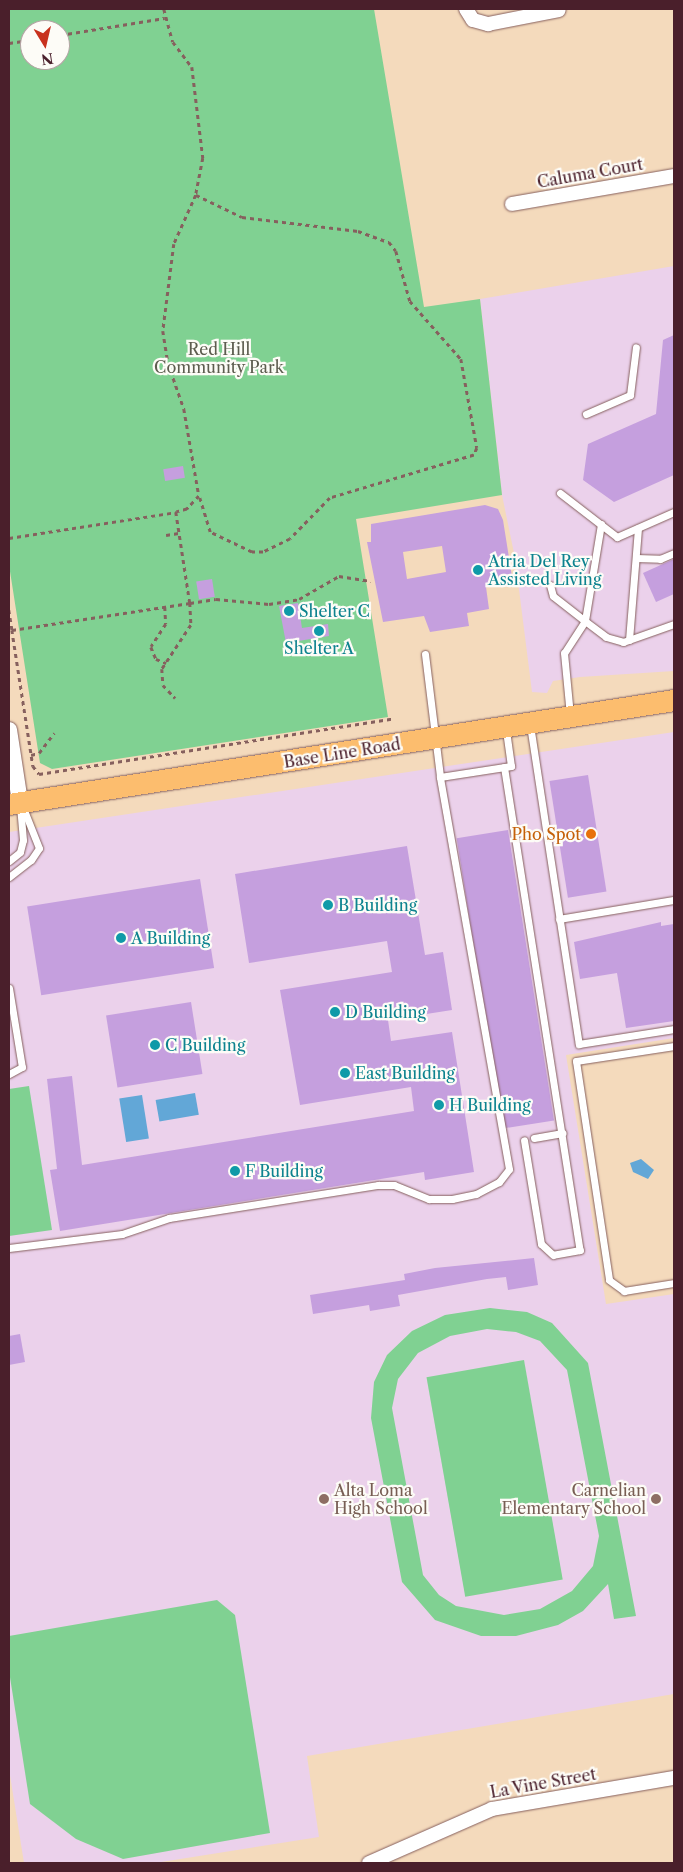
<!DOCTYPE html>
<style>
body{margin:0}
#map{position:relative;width:683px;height:1872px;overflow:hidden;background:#f4dabc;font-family:"Libre Caslon Text",serif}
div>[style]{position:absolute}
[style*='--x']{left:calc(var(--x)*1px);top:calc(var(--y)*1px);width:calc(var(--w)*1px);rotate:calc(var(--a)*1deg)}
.built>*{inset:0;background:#ebd1eb}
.green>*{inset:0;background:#80d192;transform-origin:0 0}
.water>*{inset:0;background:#62a7d7;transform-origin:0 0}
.building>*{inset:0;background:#c59fde;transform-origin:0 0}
.path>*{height:2.5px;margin-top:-1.25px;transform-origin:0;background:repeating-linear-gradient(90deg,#86605e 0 4px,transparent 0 8px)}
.roads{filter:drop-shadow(0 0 1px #86605e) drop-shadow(0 0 1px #86605e)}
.service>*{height:7px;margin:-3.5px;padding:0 3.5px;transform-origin:3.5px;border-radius:3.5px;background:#fff}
.minor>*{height:14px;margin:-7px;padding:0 7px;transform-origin:7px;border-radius:7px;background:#fff}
.tertiary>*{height:16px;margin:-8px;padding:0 8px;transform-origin:8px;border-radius:8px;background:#fff}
.primary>*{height:21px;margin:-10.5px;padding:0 10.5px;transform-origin:10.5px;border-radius:10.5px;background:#fcbd6e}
.dots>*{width:14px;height:14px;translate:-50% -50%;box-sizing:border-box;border:2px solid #fdfcf7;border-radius:50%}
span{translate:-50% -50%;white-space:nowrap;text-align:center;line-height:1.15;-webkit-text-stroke:4.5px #fdfcf7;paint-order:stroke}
.street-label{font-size:16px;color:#4a1f2b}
.park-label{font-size:16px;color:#5d5d4f}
.culture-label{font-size:16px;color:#0d838f}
.left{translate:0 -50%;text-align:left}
.food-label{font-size:16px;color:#c56008}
.right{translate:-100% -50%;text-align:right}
.education-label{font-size:16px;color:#785e54}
.frame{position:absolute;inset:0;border:10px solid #4a1f2b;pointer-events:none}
.north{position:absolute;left:20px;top:20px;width:50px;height:50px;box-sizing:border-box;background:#fdfcf7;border:1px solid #b5a4a5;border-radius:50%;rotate:171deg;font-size:14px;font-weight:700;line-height:20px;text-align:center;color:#4a1f2b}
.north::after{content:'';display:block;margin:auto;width:18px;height:22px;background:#c8321e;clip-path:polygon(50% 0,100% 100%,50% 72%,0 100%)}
</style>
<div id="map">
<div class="built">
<div style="clip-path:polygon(674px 266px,674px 671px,580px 677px,553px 681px,547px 693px,532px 692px,515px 558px,502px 495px,480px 299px)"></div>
<div style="clip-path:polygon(674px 732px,674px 1038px,566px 1055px,606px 1304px,674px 1294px,674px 1694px,307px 1756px,319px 1837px,155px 1863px,24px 1863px,9px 1769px,9px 832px)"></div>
</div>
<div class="green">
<div style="clip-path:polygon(evenodd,9px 9px,374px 9px,424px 307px,480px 299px,502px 495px,356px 519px,388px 717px,52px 769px,40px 763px,9px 565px,9px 9px,30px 30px,60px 30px,60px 60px,30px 60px,30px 30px)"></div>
<div style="clip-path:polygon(29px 1086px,52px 1230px,9px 1236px,9px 1089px)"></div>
<div style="clip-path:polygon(evenodd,490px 1308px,527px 1312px,552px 1323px,588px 1363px,636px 1616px,614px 1619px,608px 1584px,583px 1611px,558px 1625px,516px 1636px,481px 1636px,435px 1620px,402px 1582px,371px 1418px,374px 1382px,387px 1355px,412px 1331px,445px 1315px,490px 1308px,487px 1329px,516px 1332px,540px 1341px,567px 1370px,599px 1536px,593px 1566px,572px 1591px,540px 1609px,504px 1615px,456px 1606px,439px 1595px,423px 1575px,392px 1408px,398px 1379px,418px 1353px,450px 1336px,487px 1329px)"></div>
<div style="left:524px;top:1360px;width:223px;height:99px;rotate:80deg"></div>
<div style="clip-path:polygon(217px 1600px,235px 1615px,270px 1833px,123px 1859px,76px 1839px,30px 1804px,9px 1671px,9px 1636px)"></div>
</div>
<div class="water">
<div style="left:195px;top:1093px;width:22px;height:40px;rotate:80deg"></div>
<div style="left:142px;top:1095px;width:44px;height:23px;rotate:81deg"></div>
<div style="clip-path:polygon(641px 1159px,654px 1170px,648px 1179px,633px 1172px,630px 1163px)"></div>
</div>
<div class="building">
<div style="clip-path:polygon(674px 335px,674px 475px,614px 502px,583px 480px,588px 444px,656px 414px,663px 340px)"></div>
<div style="left:183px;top:466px;width:12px;height:20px;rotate:81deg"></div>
<div style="clip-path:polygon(evenodd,485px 505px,498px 509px,503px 520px,513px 583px,486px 587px,489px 609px,467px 613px,469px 626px,430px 632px,424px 616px,383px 622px,367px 542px,371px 542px,371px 524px,485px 505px,442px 546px,446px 572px,407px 579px,403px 552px,442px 546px)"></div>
<div style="clip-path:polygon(674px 559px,674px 594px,656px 602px,643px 573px)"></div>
<div style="left:212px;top:579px;width:18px;height:16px;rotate:81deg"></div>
<div style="clip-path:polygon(298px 603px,302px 628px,328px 624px,329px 636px,286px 643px,279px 606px)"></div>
<div style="left:588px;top:775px;width:118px;height:39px;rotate:81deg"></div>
<div style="left:508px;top:830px;width:294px;height:52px;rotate:81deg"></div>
<div style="clip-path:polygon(407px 846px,425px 955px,443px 952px,452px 1010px,388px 1020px,391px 1041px,452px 1032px,474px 1172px,425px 1180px,424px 1172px,60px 1231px,50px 1170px,57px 1169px,47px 1079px,72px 1076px,82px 1165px,414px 1111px,411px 1087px,300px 1105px,280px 990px,392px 972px,387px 941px,249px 963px,235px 874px)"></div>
<div style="left:200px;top:879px;width:90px;height:175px;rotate:81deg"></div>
<div style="clip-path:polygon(661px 922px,661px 926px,674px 924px,674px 1021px,626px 1028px,617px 973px,580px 979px,574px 942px)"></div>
<div style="left:191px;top:1002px;width:73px;height:86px;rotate:81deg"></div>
<div style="clip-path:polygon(534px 1258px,538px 1285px,508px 1290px,506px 1277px,487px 1279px,398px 1295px,400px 1306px,370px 1311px,369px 1305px,313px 1314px,310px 1295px,405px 1280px,404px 1274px,435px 1268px)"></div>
<div style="clip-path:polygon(20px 1334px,25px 1362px,9px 1365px,9px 1336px)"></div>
</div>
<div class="path">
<div style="--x:164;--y:9;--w:34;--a:75"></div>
<div style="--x:173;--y:42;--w:31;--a:53"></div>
<div style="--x:192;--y:67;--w:92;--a:83.1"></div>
<div style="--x:203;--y:158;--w:38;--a:101"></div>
<div style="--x:196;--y:195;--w:54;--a:114.2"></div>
<div style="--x:174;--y:244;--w:88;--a:97.2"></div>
<div style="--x:163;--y:331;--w:32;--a:81"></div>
<div style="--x:168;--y:363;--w:49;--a:70.8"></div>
<div style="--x:184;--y:409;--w:88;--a:80.2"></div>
<div style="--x:199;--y:496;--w:18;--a:133"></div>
<div style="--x:187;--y:509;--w:11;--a:165"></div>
<div style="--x:176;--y:512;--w:92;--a:81.3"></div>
<div style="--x:190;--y:603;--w:26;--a:-9"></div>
<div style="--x:216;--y:599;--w:53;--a:5.4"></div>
<div style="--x:269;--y:604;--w:30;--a:-9"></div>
<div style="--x:299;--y:599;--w:46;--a:-29.9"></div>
<div style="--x:339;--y:576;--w:32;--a:9"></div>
<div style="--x:60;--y:35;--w:106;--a:-9.2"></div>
<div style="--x:9;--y:43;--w:21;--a:-8"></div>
<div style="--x:196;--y:195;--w:51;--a:25.6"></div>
<div style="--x:242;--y:217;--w:117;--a:6.9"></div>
<div style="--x:358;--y:231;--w:33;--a:20"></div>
<div style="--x:389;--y:242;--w:11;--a:52"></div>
<div style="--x:396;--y:251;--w:52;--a:74.4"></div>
<div style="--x:410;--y:301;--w:77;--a:48.7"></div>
<div style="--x:461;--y:359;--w:90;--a:79.8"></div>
<div style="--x:477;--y:448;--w:8;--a:113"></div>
<div style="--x:474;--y:455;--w:150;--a:163.4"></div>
<div style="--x:330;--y:498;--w:57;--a:134.3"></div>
<div style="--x:290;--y:539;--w:30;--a:154"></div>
<div style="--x:263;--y:552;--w:11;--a:180"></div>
<div style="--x:252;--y:552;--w:47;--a:-154.5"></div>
<div style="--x:210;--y:532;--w:38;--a:-107"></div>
<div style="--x:166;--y:535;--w:13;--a:-9"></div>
<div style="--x:9;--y:538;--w:169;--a:-8.8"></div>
<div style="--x:165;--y:607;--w:17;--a:87"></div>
<div style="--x:166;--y:624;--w:27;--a:123"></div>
<div style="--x:151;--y:647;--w:13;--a:67"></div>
<div style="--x:156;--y:659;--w:11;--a:22"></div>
<div style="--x:9;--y:610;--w:20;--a:81"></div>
<div style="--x:12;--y:630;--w:180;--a:-8.6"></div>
<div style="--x:190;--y:603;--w:22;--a:87"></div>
<div style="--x:191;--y:625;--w:53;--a:123.4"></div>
<div style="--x:162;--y:669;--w:16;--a:86"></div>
<div style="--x:163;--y:685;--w:18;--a:47"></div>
<div style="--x:12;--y:630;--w:138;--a:81.2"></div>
<div style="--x:33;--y:766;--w:10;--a:53"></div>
<div style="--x:39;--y:774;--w:360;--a:-8.9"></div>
<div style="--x:31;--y:755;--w:8;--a:-14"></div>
<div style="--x:39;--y:753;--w:25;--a:-53"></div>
</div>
<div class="roads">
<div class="service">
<div style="--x:586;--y:414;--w:48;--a:-23.4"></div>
<div style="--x:630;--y:395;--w:48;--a:-82.9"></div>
<div style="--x:560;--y:493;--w:72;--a:37.7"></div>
<div style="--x:617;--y:537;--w:62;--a:-23.7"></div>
<div style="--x:601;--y:524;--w:98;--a:99.4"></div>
<div style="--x:585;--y:621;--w:26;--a:37"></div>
<div style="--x:606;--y:637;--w:18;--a:16"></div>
<div style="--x:623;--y:642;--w:54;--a:-19.4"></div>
<div style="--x:636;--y:558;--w:24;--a:2"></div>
<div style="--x:660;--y:559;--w:15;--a:-23"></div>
<div style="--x:550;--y:585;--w:11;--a:75"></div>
<div style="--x:553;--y:596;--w:41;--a:38"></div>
<div style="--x:585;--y:621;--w:38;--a:123"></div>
<div style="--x:564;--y:653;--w:62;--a:84.5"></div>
<div style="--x:629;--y:640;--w:112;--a:-85.4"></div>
<div style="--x:425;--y:654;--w:124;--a:83"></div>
<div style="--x:440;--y:777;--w:72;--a:-8.8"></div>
<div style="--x:511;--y:766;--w:36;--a:-98"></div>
<div style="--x:530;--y:725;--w:323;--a:81.3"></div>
<div style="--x:579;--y:1044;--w:96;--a:-9"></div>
<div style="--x:504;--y:767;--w:489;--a:81.1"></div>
<div style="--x:580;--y:1250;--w:27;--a:170"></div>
<div style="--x:553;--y:1255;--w:16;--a:-137"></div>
<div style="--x:541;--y:1244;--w:105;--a:-99.3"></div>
<div style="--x:9;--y:861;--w:14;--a:-39"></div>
<div style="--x:20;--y:852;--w:12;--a:-76"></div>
<div style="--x:23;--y:840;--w:35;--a:-95"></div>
<div style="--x:9;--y:877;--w:28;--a:-38"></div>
<div style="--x:31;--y:860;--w:14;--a:-56"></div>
<div style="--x:39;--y:848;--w:46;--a:-111.6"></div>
<div style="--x:559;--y:919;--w:117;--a:-9.4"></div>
<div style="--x:9;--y:988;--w:80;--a:80.7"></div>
<div style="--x:22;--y:1067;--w:15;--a:152"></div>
<div style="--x:674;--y:1046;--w:99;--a:171.3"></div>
<div style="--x:576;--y:1061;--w:221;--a:81.4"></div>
<div style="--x:609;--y:1280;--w:19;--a:36"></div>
<div style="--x:624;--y:1291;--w:51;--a:-9.1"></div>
<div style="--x:534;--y:1138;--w:29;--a:-10"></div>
<div style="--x:9;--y:1248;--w:114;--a:-7.1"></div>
<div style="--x:122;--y:1234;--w:50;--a:-18.8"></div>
<div style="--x:169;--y:1218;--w:212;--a:-9"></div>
<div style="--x:378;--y:1185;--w:16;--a:0"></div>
<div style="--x:394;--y:1185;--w:38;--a:22"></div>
<div style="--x:429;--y:1199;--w:23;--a:0"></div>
<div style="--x:452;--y:1199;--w:25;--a:-12"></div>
<div style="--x:476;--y:1194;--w:26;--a:-28"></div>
<div style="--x:499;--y:1182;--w:16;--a:-52"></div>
<div style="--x:509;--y:1169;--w:398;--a:-100"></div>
</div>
<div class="minor">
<div style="--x:466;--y:9;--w:13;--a:58"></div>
<div style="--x:473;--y:20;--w:16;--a:15"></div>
<div style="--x:488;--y:24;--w:72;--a:-11.2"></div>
<div style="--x:512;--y:204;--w:164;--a:-9.8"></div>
<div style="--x:369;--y:1863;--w:134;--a:-23.7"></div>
<div style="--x:492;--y:1809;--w:185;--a:-9.7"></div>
</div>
<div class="tertiary">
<div style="--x:9;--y:730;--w:73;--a:81.3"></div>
</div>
<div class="primary">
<div style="--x:9;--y:804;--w:673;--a:-8.89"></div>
</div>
</div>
<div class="dots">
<div style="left:478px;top:570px;background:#0f9aa8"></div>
<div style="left:289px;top:611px;background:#0f9aa8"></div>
<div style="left:319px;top:631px;background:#0f9aa8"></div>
<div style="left:591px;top:834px;background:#e8710a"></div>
<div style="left:328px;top:905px;background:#0f9aa8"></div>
<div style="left:121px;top:938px;background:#0f9aa8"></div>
<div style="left:335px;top:1012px;background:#0f9aa8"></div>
<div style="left:155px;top:1045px;background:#0f9aa8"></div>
<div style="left:345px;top:1073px;background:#0f9aa8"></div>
<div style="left:439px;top:1105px;background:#0f9aa8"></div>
<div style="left:235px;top:1171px;background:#0f9aa8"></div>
<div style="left:324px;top:1499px;background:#8d6e63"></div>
<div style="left:656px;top:1499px;background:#8d6e63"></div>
</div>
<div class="street-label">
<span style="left:590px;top:173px;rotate:-10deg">Caluma Court</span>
<span style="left:342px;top:753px;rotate:-9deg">Base Line Road</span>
<span style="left:543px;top:1783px;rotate:-10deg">La Vine Street</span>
</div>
<div class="park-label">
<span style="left:219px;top:358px">Red Hill<br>Community Park</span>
</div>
<div class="culture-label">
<span class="left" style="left:488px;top:570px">Atria Del Rey<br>Assisted Living</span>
<span class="left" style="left:299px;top:611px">Shelter C</span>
<span style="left:319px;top:648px">Shelter A</span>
<span class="left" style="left:338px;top:905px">B Building</span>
<span class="left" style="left:131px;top:938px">A Building</span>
<span class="left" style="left:345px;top:1012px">D Building</span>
<span class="left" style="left:165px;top:1045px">C Building</span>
<span class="left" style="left:355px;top:1073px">East Building</span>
<span class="left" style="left:449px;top:1105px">H Building</span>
<span class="left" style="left:245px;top:1171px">F Building</span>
</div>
<div class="food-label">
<span class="right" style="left:581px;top:834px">Pho Spot</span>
</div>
<div class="education-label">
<span class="left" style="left:334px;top:1499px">Alta Loma<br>High School</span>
<span class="right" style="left:646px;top:1499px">Carnelian<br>Elementary School</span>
</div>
<div class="frame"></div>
<div class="north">N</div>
</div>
